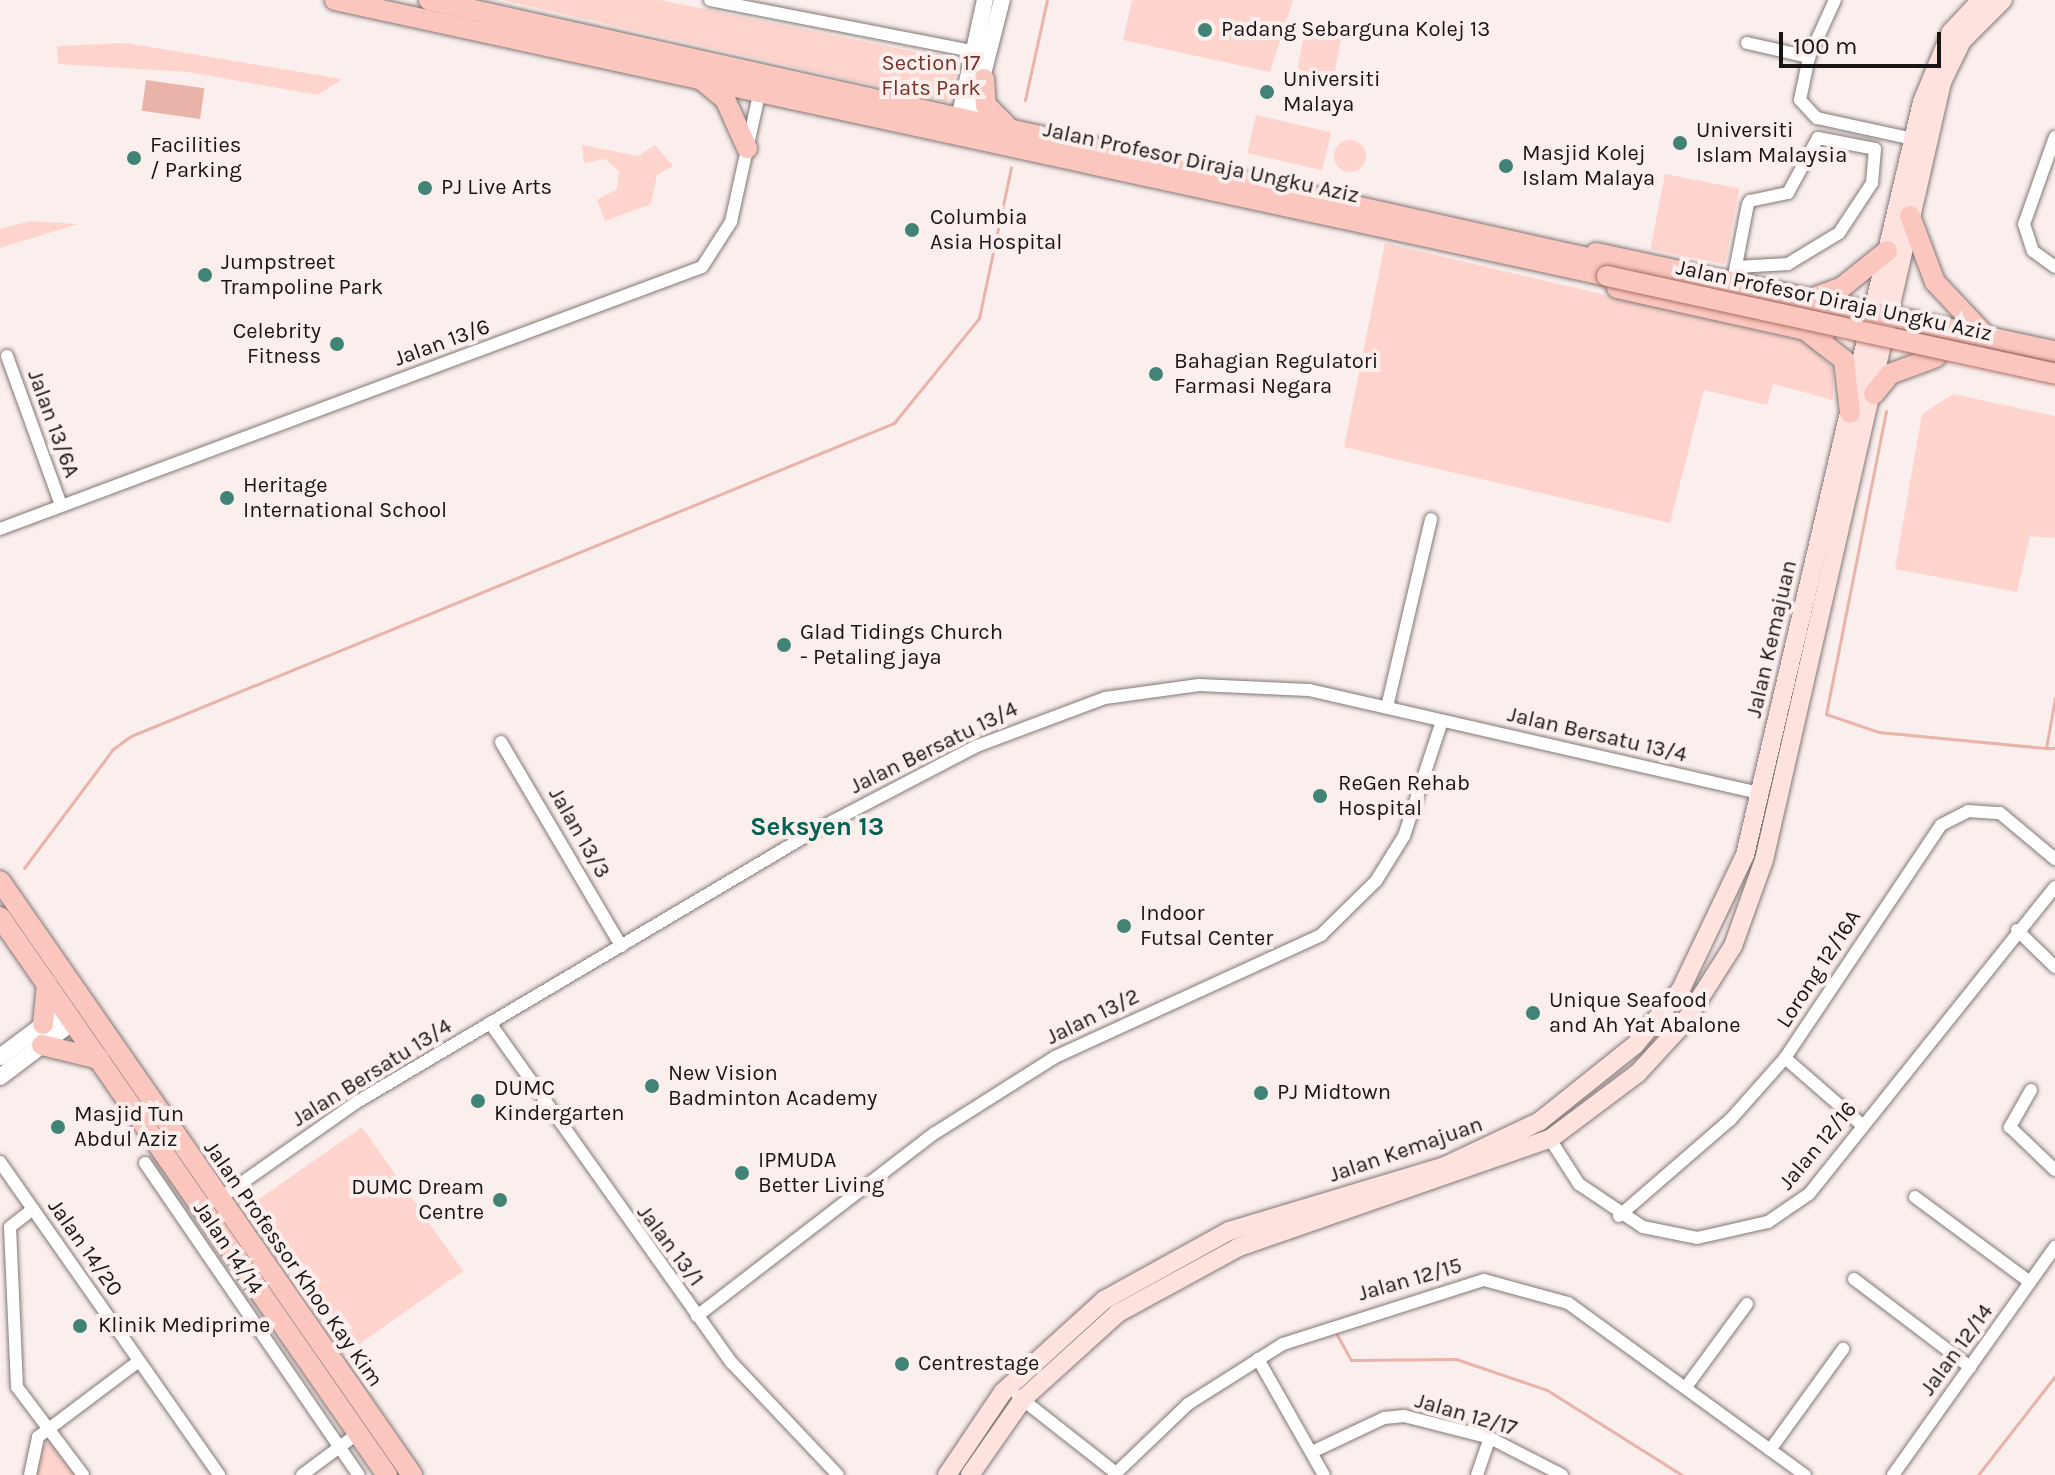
<!DOCTYPE html>
<style>
body{margin:0}
#map{position:relative;width:2055px;height:1475px;overflow:hidden;background:#faefed;font-family:Karla,sans-serif}
div>[style]{position:absolute}
[style*='--x']{left:calc(var(--x)*1px);top:calc(var(--y)*1px);width:calc(var(--w)*1px);rotate:calc(var(--a)*1deg)}
.green>*{inset:0;background:#fed4cd;transform-origin:0 0}
.round{border-radius:50%}
.water>*{inset:0;background:#eab3a9;transform-origin:0 0}
.stream>*{height:3px;margin:-1.5px;padding:0 1.5px;transform-origin:1.5px;border-radius:1.5px;background:#eab3a9}
.roads{filter:drop-shadow(0 0 2px #827876) drop-shadow(0 0 2px #827876)}
.minor>*{height:12px;margin:-6px;padding:0 6px;transform-origin:6px;border-radius:6px;background:#fff}
.tertiary>*{height:16px;margin:-8px;padding:0 8px;transform-origin:8px;border-radius:8px;background:#fff}
.secondary>*{height:18px;margin:-9px;padding:0 9px;transform-origin:9px;border-radius:9px;background:#fde2de}
.primary>*{height:20px;margin:-10px;padding:0 10px;transform-origin:10px;border-radius:10px;background:#fbc6be}
.bridges{filter:drop-shadow(0 0 2px #ab6f66) drop-shadow(0 0 2px #ab6f66)}
.primary-bridge>*{height:20px;margin:-10px;padding:0 10px;transform-origin:10px;border-radius:10px;background:#fbc6be}
.dots>*{width:22px;height:22px;translate:-50% -50%;box-sizing:border-box;border:4px solid #faefed;border-radius:50%}
span{translate:-50% -50%;white-space:nowrap;text-align:center;line-height:1.15;-webkit-text-stroke:8px #faefed;paint-order:stroke}
.poi-label{font-size:22px;color:#191514}
.left{translate:0 -50%;text-align:left}
.right{translate:-100% -50%;text-align:right}
.park-label{font-size:22px;color:#753229}
.street-label{font-size:22px;color:#191514}
.quarter-label{font-size:26px;color:#046153;font-weight:700}
.scale{position:absolute;left:1779px;top:32px;width:162px;height:36px;box-sizing:border-box;border:4px solid #191514;border-top:0;padding-left:10px;font-size:24px;line-height:28px;white-space:nowrap;color:#191514;-webkit-text-stroke:6px #faefed;paint-order:stroke}
</style>
<div id="map">
<div class="green">
<div style="clip-path:polygon(502px 0,660px 0,960px 61px,947px 102px)"></div>
<div style="clip-path:polygon(1132px 0,1293px 0,1270px 72px,1123px 40px)"></div>
<div style="left:1307px;top:20px;width:37px;height:53px;rotate:11deg"></div>
<div style="clip-path:polygon(127px 43px,342px 79px,318px 95px,188px 72px,58px 64px,57px 46px)"></div>
<div style="left:1256px;top:115px;width:77px;height:39px;rotate:13deg"></div>
<div class="round" style="left:1334px;top:140px;width:32px;height:32px"></div>
<div style="clip-path:polygon(582px 145px,638px 156px,655px 145px,673px 166px,657px 175px,651px 204px,605px 221px,597px 200px,617px 189px,619px 171px,605px 159px,584px 163px)"></div>
<div style="left:1665px;top:174px;width:76px;height:77px;rotate:11deg"></div>
<div style="clip-path:polygon(30px 221px,78px 224px,0 248px,0 229px)"></div>
<div style="clip-path:polygon(1385px 243px,1806px 342px,1833px 369px,1833px 400px,1773px 384px,1767px 405px,1704px 390px,1670px 523px,1344px 447px)"></div>
<div style="clip-path:polygon(1953px 394px,2055px 416px,2055px 538px,2030px 536px,2017px 592px,1895px 569px,1922px 414px)"></div>
<div style="left:362px;top:1127px;width:176px;height:132px;rotate:55deg"></div>
<div style="clip-path:polygon(51px 1439px,76px 1475px,35px 1475px,34px 1456px)"></div>
</div>
<div class="water">
<div style="left:146px;top:80px;width:59px;height:31px;rotate:8deg"></div>
</div>
<div class="stream">
<div style="--x:1025;--y:100;--w:102;--a:-77.6"></div>
<div style="--x:1886;--y:411;--w:309;--a:101.2"></div>
<div style="--x:1826;--y:714;--w:56;--a:18.8"></div>
<div style="--x:1879;--y:732;--w:168;--a:5.5"></div>
<div style="--x:2055;--y:698;--w:51;--a:100.2"></div>
<div style="--x:2046;--y:748;--w:9;--a:0"></div>
<div style="--x:24;--y:868;--w:149;--a:-53.2"></div>
<div style="--x:113;--y:749;--w:22;--a:-36"></div>
<div style="--x:131;--y:736;--w:825;--a:-22.3"></div>
<div style="--x:894;--y:423;--w:135;--a:-51"></div>
<div style="--x:979;--y:318;--w:154;--a:-78"></div>
<div style="--x:1336;--y:1333;--w:31;--a:61"></div>
<div style="--x:1351;--y:1360;--w:105;--a:-0.5"></div>
<div style="--x:1456;--y:1359;--w:96;--a:18.8"></div>
<div style="--x:1547;--y:1390;--w:160;--a:32.2"></div>
<div style="--x:1978;--y:1475;--w:125;--a:-52.1"></div>
</div>
<div class="roads">
<div class="minor">
<div style="--x:710;--y:0;--w:268;--a:11"></div>
<div style="--x:1835;--y:0;--w:63;--a:114.5"></div>
<div style="--x:1809;--y:57;--w:44;--a:101.8"></div>
<div style="--x:1800;--y:100;--w:25;--a:47"></div>
<div style="--x:1817;--y:118;--w:98;--a:12.3"></div>
<div style="--x:1747;--y:43;--w:64;--a:12.7"></div>
<div style="--x:2055;--y:137;--w:92;--a:109.6"></div>
<div style="--x:2024;--y:224;--w:28;--a:72"></div>
<div style="--x:2033;--y:251;--w:27;--a:36"></div>
<div style="--x:1733;--y:281;--w:78;--a:-79"></div>
<div style="--x:1748;--y:204;--w:4;--a:-56"></div>
<div style="--x:1750;--y:201;--w:39;--a:-12"></div>
<div style="--x:1788;--y:193;--w:63;--a:-61.4"></div>
<div style="--x:1818;--y:138;--w:58;--a:10.9"></div>
<div style="--x:1875;--y:149;--w:34;--a:95"></div>
<div style="--x:1872;--y:183;--w:60;--a:123.4"></div>
<div style="--x:1839;--y:233;--w:60;--a:148.7"></div>
<div style="--x:1788;--y:264;--w:52;--a:176.7"></div>
<div style="--x:7;--y:356;--w:158;--a:70.1"></div>
<div style="--x:0;--y:529;--w:749;--a:-20.47"></div>
<div style="--x:702;--y:267;--w:54;--a:-57.2"></div>
<div style="--x:731;--y:222;--w:139;--a:-77.6"></div>
<div style="--x:1387;--y:707;--w:193;--a:-76.8"></div>
<div style="--x:501;--y:742;--w:237;--a:59.5"></div>
<div style="--x:2017;--y:930;--w:53;--a:44.2"></div>
<div style="--x:490;--y:1023;--w:417;--a:54.6"></div>
<div style="--x:732;--y:1363;--w:154;--a:46.6"></div>
<div style="--x:1785;--y:1058;--w:102;--a:41"></div>
<div style="--x:2031;--y:1090;--w:43;--a:119.6"></div>
<div style="--x:2010;--y:1127;--w:62;--a:43.7"></div>
<div style="--x:1550;--y:1139;--w:54;--a:57.2"></div>
<div style="--x:1579;--y:1184;--w:77;--a:33.9"></div>
<div style="--x:1643;--y:1227;--w:55;--a:11.5"></div>
<div style="--x:1697;--y:1238;--w:73;--a:-12.7"></div>
<div style="--x:1768;--y:1222;--w:50;--a:-34.3"></div>
<div style="--x:1809;--y:1194;--w:393;--a:-51.3"></div>
<div style="--x:0;--y:1162;--w:382;--a:55"></div>
<div style="--x:145;--y:1163;--w:378;--a:55.6"></div>
<div style="--x:1915;--y:1197;--w:143;--a:36.5"></div>
<div style="--x:216;--y:1201;--w:172;--a:-35.1"></div>
<div style="--x:357;--y:1102;--w:534;--a:-30.65"></div>
<div style="--x:816;--y:830;--w:182;--a:-27.6"></div>
<div style="--x:977;--y:746;--w:137;--a:-20.6"></div>
<div style="--x:1105;--y:698;--w:95;--a:-7.9"></div>
<div style="--x:1199;--y:685;--w:110;--a:2.6"></div>
<div style="--x:1309;--y:690;--w:463;--a:12.9"></div>
<div style="--x:33;--y:1209;--w:29;--a:142"></div>
<div style="--x:10;--y:1227;--w:160;--a:87.5"></div>
<div style="--x:17;--y:1387;--w:110;--a:53.1"></div>
<div style="--x:1619;--y:1216;--w:147;--a:-40.9"></div>
<div style="--x:1730;--y:1120;--w:83;--a:-48.4"></div>
<div style="--x:1785;--y:1058;--w:280;--a:-56.2"></div>
<div style="--x:1941;--y:825;--w:30;--a:-27"></div>
<div style="--x:1968;--y:811;--w:32;--a:4"></div>
<div style="--x:2000;--y:813;--w:72;--a:39.9"></div>
<div style="--x:1854;--y:1279;--w:146;--a:37.2"></div>
<div style="--x:697;--y:1316;--w:300;--a:-37.6"></div>
<div style="--x:935;--y:1133;--w:142;--a:-32.3"></div>
<div style="--x:1055;--y:1057;--w:293;--a:-24.6"></div>
<div style="--x:1321;--y:935;--w:77;--a:-44.5"></div>
<div style="--x:1376;--y:881;--w:53;--a:-58.1"></div>
<div style="--x:1404;--y:836;--w:121;--a:-71.7"></div>
<div style="--x:1258;--y:1359;--w:133;--a:60.4"></div>
<div style="--x:1686;--y:1387;--w:103;--a:-53.7"></div>
<div style="--x:1018;--y:1396;--w:125;--a:38.2"></div>
<div style="--x:1770;--y:1450;--w:125;--a:-54.1"></div>
<div style="--x:1312;--y:1452;--w:80;--a:-25.3"></div>
<div style="--x:1384;--y:1418;--w:20;--a:-6"></div>
<div style="--x:1404;--y:1416;--w:89;--a:14.3"></div>
<div style="--x:1490;--y:1438;--w:81;--a:27.2"></div>
<div style="--x:30;--y:1475;--w:39;--a:-78"></div>
<div style="--x:38;--y:1437;--w:126;--a:-37"></div>
<div style="--x:302;--y:1475;--w:69;--a:-36.7"></div>
<div style="--x:1114;--y:1475;--w:103;--a:-43.8"></div>
<div style="--x:1188;--y:1404;--w:112;--a:-32.3"></div>
<div style="--x:1283;--y:1344;--w:211;--a:-17.7"></div>
<div style="--x:1484;--y:1280;--w:87;--a:15.3"></div>
<div style="--x:1568;--y:1303;--w:293;--a:36"></div>
<div style="--x:1477;--y:1475;--w:39;--a:-71"></div>
<div style="--x:1893;--y:1475;--w:280;--a:-54.6"></div>
</div>
<div class="tertiary">
<div style="--x:957;--y:128;--w:131;--a:-77.7"></div>
<div style="--x:969;--y:129;--w:133;--a:-75.7"></div>
<div style="--x:0;--y:1057;--w:80;--a:-36.9"></div>
<div style="--x:0;--y:1077;--w:91;--a:-37"></div>
</div>
<div class="secondary">
<div style="--x:947;--y:1475;--w:100;--a:-56"></div>
<div style="--x:1003;--y:1392;--w:137;--a:-42.3"></div>
<div style="--x:1104;--y:1300;--w:143;--a:-28.9"></div>
<div style="--x:1229;--y:1231;--w:226;--a:-16.7"></div>
<div style="--x:1445;--y:1166;--w:105;--a:-25.3"></div>
<div style="--x:1540;--y:1121;--w:122;--a:-38.7"></div>
<div style="--x:1635;--y:1045;--w:72;--a:-50.6"></div>
<div style="--x:1681;--y:989;--w:148;--a:-64.5"></div>
<div style="--x:1745;--y:855;--w:774;--a:-76.77"></div>
<div style="--x:1922;--y:102;--w:76;--a:-67.5"></div>
<div style="--x:1951;--y:32;--w:44;--a:-46.8"></div>
<div style="--x:970;--y:1475;--w:93;--a:-55.1"></div>
<div style="--x:1023;--y:1399;--w:128;--a:-42.2"></div>
<div style="--x:1118;--y:1313;--w:138;--a:-28.6"></div>
<div style="--x:1239;--y:1247;--w:329;--a:-19.2"></div>
<div style="--x:1550;--y:1139;--w:110;--a:-36.9"></div>
<div style="--x:1638;--y:1073;--w:68;--a:-47.4"></div>
<div style="--x:1684;--y:1023;--w:91;--a:-57.5"></div>
<div style="--x:1733;--y:946;--w:91;--a:-70.2"></div>
<div style="--x:1764;--y:860;--w:798;--a:-77.11"></div>
<div style="--x:1942;--y:82;--w:46;--a:-64"></div>
<div style="--x:1962;--y:41;--w:58;--a:-45"></div>
</div>
<div class="primary">
<div style="--x:335;--y:0;--w:1302;--a:12.24"></div>
<div style="--x:429;--y:0;--w:1210;--a:12.55"></div>
<div style="--x:984;--y:79;--w:26;--a:86"></div>
<div style="--x:986;--y:105;--w:28;--a:45"></div>
<div style="--x:702;--y:80;--w:30;--a:40"></div>
<div style="--x:725;--y:99;--w:54;--a:65.8"></div>
<div style="--x:1910;--y:216;--w:71;--a:69.3"></div>
<div style="--x:1935;--y:282;--w:69;--a:46.8"></div>
<div style="--x:1596;--y:253;--w:469;--a:12.1"></div>
<div style="--x:1617;--y:288;--w:212;--a:12.5"></div>
<div style="--x:1813;--y:298;--w:30;--a:-20"></div>
<div style="--x:1841;--y:288;--w:59;--a:-38.8"></div>
<div style="--x:1808;--y:332;--w:46;--a:37.9"></div>
<div style="--x:1844;--y:360;--w:53;--a:83.5"></div>
<div style="--x:1874;--y:394;--w:26;--a:-51"></div>
<div style="--x:1890;--y:374;--w:49;--a:-20.3"></div>
<div style="--x:0;--y:881;--w:723;--a:55.25"></div>
<div style="--x:0;--y:917;--w:679;--a:55.26"></div>
<div style="--x:43;--y:1024;--w:40;--a:-84.3"></div>
<div style="--x:42;--y:1045;--w:59;--a:13.8"></div>
</div>
</div>
<div class="bridges">
<div class="primary-bridge">
<div style="--x:1607;--y:276;--w:459;--a:12.3"></div>
</div>
</div>
<div class="dots">
<div style="left:1205px;top:30px;background:#418476"></div>
<div style="left:1267px;top:92px;background:#418476"></div>
<div style="left:1680px;top:143px;background:#418476"></div>
<div style="left:134px;top:158px;background:#418476"></div>
<div style="left:1506px;top:166px;background:#418476"></div>
<div style="left:425px;top:188px;background:#418476"></div>
<div style="left:912px;top:230px;background:#418476"></div>
<div style="left:205px;top:275px;background:#418476"></div>
<div style="left:337px;top:344px;background:#418476"></div>
<div style="left:1156px;top:374px;background:#418476"></div>
<div style="left:227px;top:498px;background:#418476"></div>
<div style="left:784px;top:645px;background:#418476"></div>
<div style="left:1320px;top:796px;background:#418476"></div>
<div style="left:1124px;top:926px;background:#418476"></div>
<div style="left:1533px;top:1013px;background:#418476"></div>
<div style="left:652px;top:1086px;background:#418476"></div>
<div style="left:1261px;top:1093px;background:#418476"></div>
<div style="left:478px;top:1101px;background:#418476"></div>
<div style="left:58px;top:1127px;background:#418476"></div>
<div style="left:742px;top:1173px;background:#418476"></div>
<div style="left:500px;top:1200px;background:#418476"></div>
<div style="left:80px;top:1326px;background:#418476"></div>
<div style="left:902px;top:1364px;background:#418476"></div>
</div>
<div class="poi-label">
<span class="left" style="left:1221px;top:30px">Padang Sebarguna Kolej 13</span>
<span class="left" style="left:1283px;top:92px">Universiti<br>Malaya</span>
<span class="left" style="left:1696px;top:143px">Universiti<br>Islam Malaysia</span>
<span class="left" style="left:150px;top:158px">Facilities<br>/ Parking</span>
<span class="left" style="left:1522px;top:166px">Masjid Kolej<br>Islam Malaya</span>
<span class="left" style="left:441px;top:188px">PJ Live Arts</span>
<span class="left" style="left:930px;top:230px">Columbia<br>Asia Hospital</span>
<span class="left" style="left:221px;top:275px">Jumpstreet<br>Trampoline Park</span>
<span class="right" style="left:321px;top:344px">Celebrity<br>Fitness</span>
<span class="left" style="left:1174px;top:374px">Bahagian Regulatori<br>Farmasi Negara</span>
<span class="left" style="left:243px;top:498px">Heritage<br>International School</span>
<span class="left" style="left:800px;top:645px">Glad Tidings Church<br>- Petaling jaya</span>
<span class="left" style="left:1338px;top:796px">ReGen Rehab<br>Hospital</span>
<span class="left" style="left:1140px;top:926px">Indoor<br>Futsal Center</span>
<span class="left" style="left:1549px;top:1013px">Unique Seafood<br>and Ah Yat Abalone</span>
<span class="left" style="left:668px;top:1086px">New Vision<br>Badminton Academy</span>
<span class="left" style="left:494px;top:1101px">DUMC<br>Kindergarten</span>
<span class="left" style="left:1277px;top:1093px">PJ Midtown</span>
<span class="left" style="left:74px;top:1127px">Masjid Tun<br>Abdul Aziz</span>
<span class="left" style="left:758px;top:1173px">IPMUDA<br>Better Living</span>
<span class="right" style="left:484px;top:1200px">DUMC Dream<br>Centre</span>
<span class="left" style="left:98px;top:1326px">Klinik Mediprime</span>
<span class="left" style="left:918px;top:1364px">Centrestage</span>
</div>
<div class="park-label">
<span style="left:931px;top:76px">Section 17<br>Flats Park</span>
</div>
<div class="street-label">
<span style="left:1201px;top:163px;rotate:12deg">Jalan Profesor Diraja Ungku Aziz</span>
<span style="left:1834px;top:301px;rotate:12deg">Jalan Profesor Diraja Ungku Aziz</span>
<span style="left:442px;top:343px;rotate:-20deg">Jalan 13/6</span>
<span style="left:53px;top:424px;rotate:70deg">Jalan 13/6A</span>
<span style="left:1772px;top:639px;rotate:-77deg">Jalan Kemajuan</span>
<span style="left:1597px;top:735px;rotate:13deg">Jalan Bersatu 13/4</span>
<span style="left:934px;top:748px;rotate:-26deg">Jalan Bersatu 13/4</span>
<span style="left:579px;top:833px;rotate:60deg">Jalan 13/3</span>
<span style="left:1819px;top:969px;rotate:-57deg">Lorong 12/16A</span>
<span style="left:1093px;top:1017px;rotate:-26deg">Jalan 13/2</span>
<span style="left:372px;top:1073px;rotate:-32deg">Jalan Bersatu 13/4</span>
<span style="left:1818px;top:1146px;rotate:-50deg">Jalan 12/16</span>
<span style="left:1406px;top:1150px;rotate:-19deg">Jalan Kemajuan</span>
<span style="left:670px;top:1246px;rotate:53deg">Jalan 13/1</span>
<span style="left:85px;top:1248px;rotate:55deg">Jalan 14/20</span>
<span style="left:228px;top:1248px;rotate:56deg">Jalan 14/14</span>
<span style="left:293px;top:1264px;rotate:55deg">Jalan Professor Khoo Kay Kim</span>
<span style="left:1410px;top:1280px;rotate:-16deg">Jalan 12/15</span>
<span style="left:1957px;top:1350px;rotate:-54deg">Jalan 12/14</span>
<span style="left:1466px;top:1415px;rotate:16deg">Jalan 12/17</span>
</div>
<div class="quarter-label">
<span style="left:817px;top:827px">Seksyen 13</span>
</div>
<div class="scale">100 m</div>
</div>
